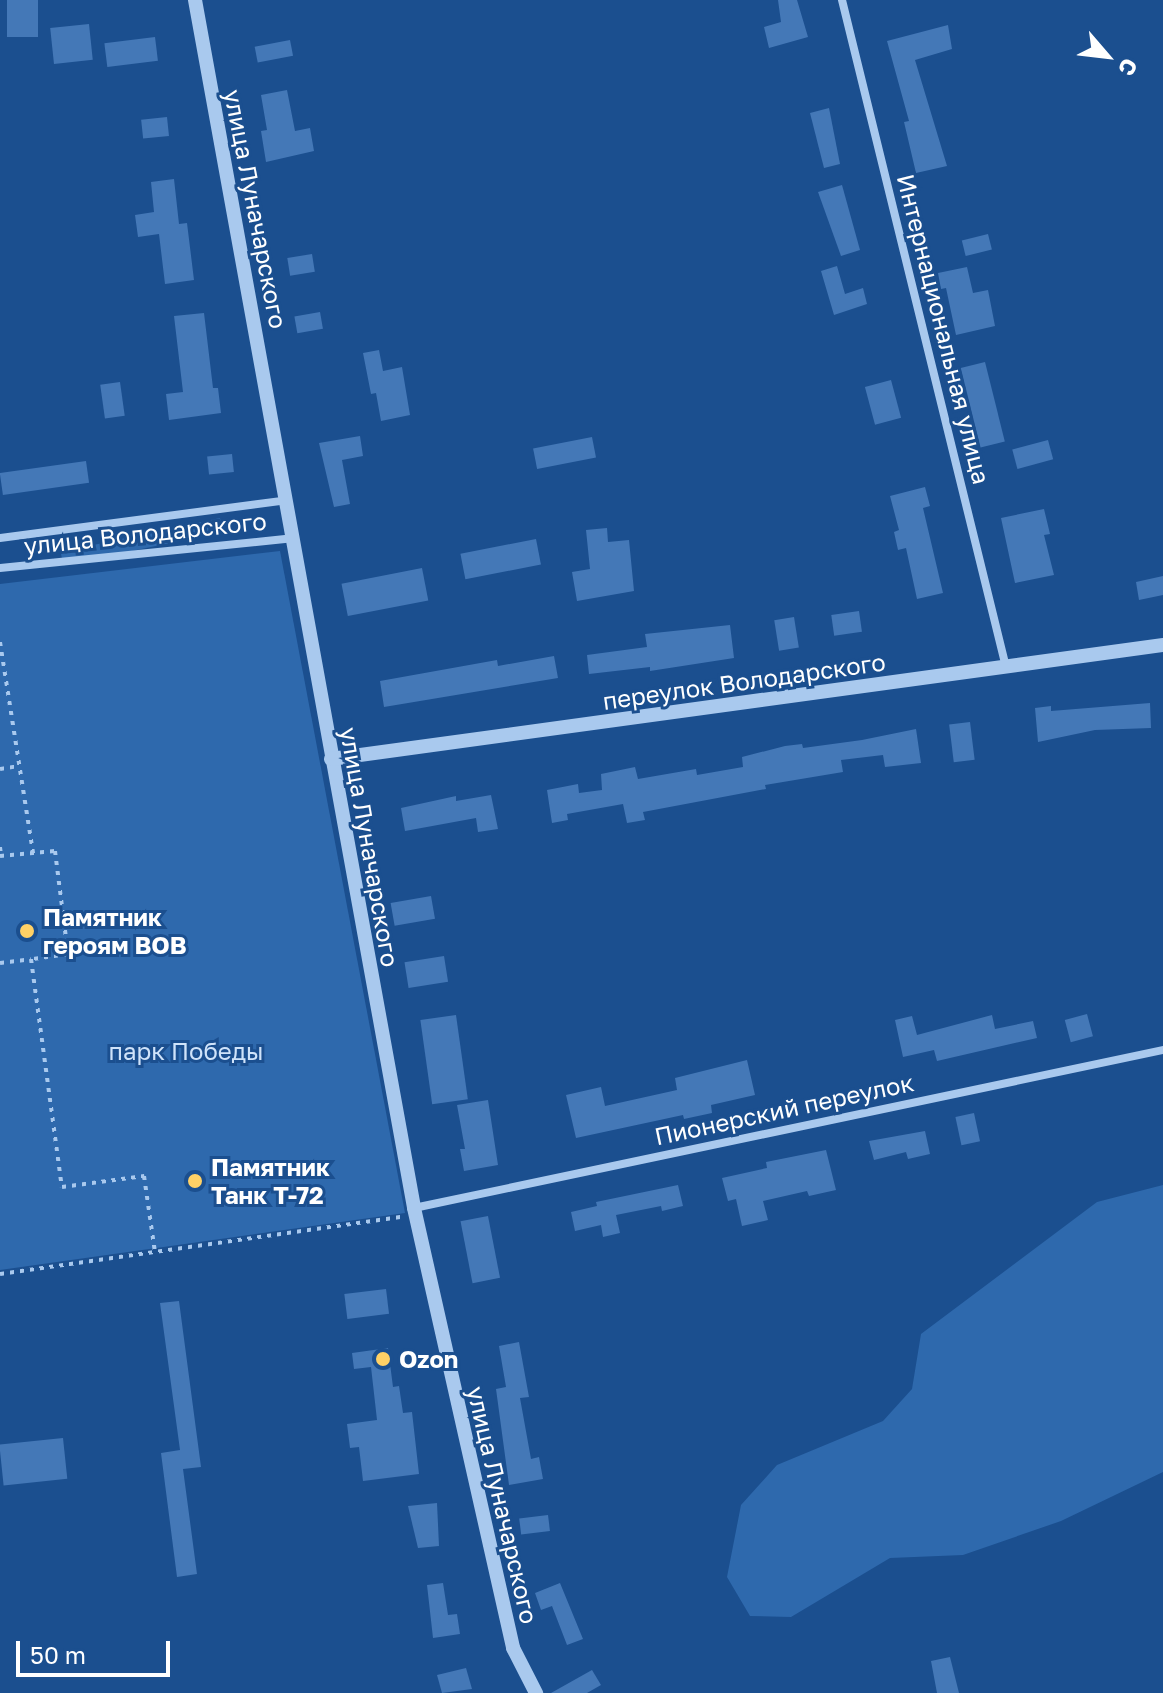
<!DOCTYPE html>
<meta charset="utf-8">
<style>
body{margin:0}
#map{position:relative;width:1163px;height:1693px;overflow:hidden;background:#1b4f8f;font-family:"Golos Text",sans-serif}
div>[style]{position:absolute}
[style*='--x']{left:calc(var(--x)*1px);top:calc(var(--y)*1px);width:calc(var(--w)*1px);rotate:calc(var(--a)*1deg)}
.green>*{inset:0;background:#2e69ad;transform-origin:0 0}
.building>*{inset:0;background:#4478b7;transform-origin:0 0}
.path>*{height:4px;margin-top:-2px;transform-origin:0;background:repeating-linear-gradient(90deg,#a9c9ee 0 4px,transparent 0 10px)}
.minor>*{height:8px;margin:-4px;padding:0 4px;transform-origin:4px;border-radius:4px;background:#a9c9ee}
.tertiary>*{height:14px;margin:-7px;padding:0 7px;transform-origin:7px;border-radius:7px;background:#a9c9ee}
.dots>*{width:22px;height:22px;translate:-50% -50%;box-sizing:border-box;border:4px solid #1b4f8f;border-radius:50%}
span{translate:-50% -50%;white-space:nowrap;text-align:center;line-height:1.15;-webkit-text-stroke:6px #1b4f8f;paint-order:stroke}
.street-label{font-size:24px;color:#fff}
.poi-label{font-size:24px;color:#fff;font-weight:700}
.left{translate:0 -50%;text-align:left}
.park-label{font-size:24px;color:#cfe3fa}
.north{position:absolute;left:1067px;top:16px;width:80px;height:80px;-webkit-text-stroke:6px #1b4f8f;paint-order:stroke;rotate:118deg;font-size:22px;font-weight:700;line-height:32px;text-align:center;color:#fff}
.north::after{content:'';display:block;margin:auto;width:28px;height:36px;background:#fff;clip-path:polygon(50% 0,100% 100%,50% 72%,0 100%)}
.scale{position:absolute;left:16px;top:1641px;width:154px;height:36px;box-sizing:border-box;border:4px solid #fff;border-top:0;padding-left:10px;font-size:24px;line-height:28px;white-space:nowrap;color:#fff;-webkit-text-stroke:6px #1b4f8f;paint-order:stroke}
</style>
<div id="map">
<div class="green">
<div style="left:220px;top:518px;width:14px;height:163px;rotate:78deg"></div>
<div style="clip-path:polygon(280px 551px,405px 1213px,0 1270px,0 584px)"></div>
<div style="clip-path:polygon(1163px 1185px,1163px 1472px,1061px 1521px,963px 1555px,890px 1558px,791px 1617px,750px 1616px,727px 1577px,741px 1505px,777px 1465px,883px 1421px,912px 1389px,921px 1334px,1097px 1202px)"></div>
</div>
<div class="building">
<div style="left:7px;top:0;width:31px;height:37px"></div>
<div style="clip-path:polygon(778px 0,797px 0,808px 37px,769px 48px,764px 27px,781px 22px)"></div>
<div style="left:89px;top:24px;width:36px;height:39px;rotate:84deg"></div>
<div style="clip-path:polygon(948px 25px,952px 49px,915px 60px,947px 166px,916px 173px,904px 122px,909px 121px,887px 41px)"></div>
<div style="left:155px;top:37px;width:24px;height:51px;rotate:83deg"></div>
<div style="left:290px;top:40px;width:16px;height:36px;rotate:79deg"></div>
<div style="clip-path:polygon(287px 90px,295px 131px,310px 128px,314px 151px,266px 162px,261px 131px,267px 130px,261px 95px)"></div>
<div style="clip-path:polygon(829px 108px,840px 164px,824px 168px,810px 113px)"></div>
<div style="left:167px;top:117px;width:19px;height:26px;rotate:84deg"></div>
<div style="clip-path:polygon(174px 179px,179px 224px,187px 223px,194px 280px,165px 284px,159px 234px,138px 237px,135px 215px,154px 212px,151px 182px)"></div>
<div style="clip-path:polygon(842px 185px,860px 250px,841px 256px,818px 192px)"></div>
<div style="left:988px;top:234px;width:16px;height:27px;rotate:76deg"></div>
<div style="left:312px;top:254px;width:18px;height:25px;rotate:81deg"></div>
<div style="clip-path:polygon(837px 266px,845px 294px,863px 288px,867px 304px,834px 315px,821px 271px)"></div>
<div style="clip-path:polygon(967px 267px,973px 293px,988px 290px,995px 326px,956px 335px,946px 288px,941px 289px,938px 273px)"></div>
<div style="left:320px;top:312px;width:17px;height:26px;rotate:80deg"></div>
<div style="clip-path:polygon(204px 313px,213px 388px,218px 388px,221px 413px,169px 420px,166px 394px,183px 392px,174px 316px)"></div>
<div style="clip-path:polygon(379px 350px,383px 371px,402px 367px,410px 415px,381px 421px,376px 393px,371px 394px,363px 353px)"></div>
<div style="left:985px;top:362px;width:82px;height:25px;rotate:76deg"></div>
<div style="left:891px;top:380px;width:39px;height:27px;rotate:75deg"></div>
<div style="left:120px;top:382px;width:34px;height:20px;rotate:82deg"></div>
<div style="clip-path:polygon(360px 436px,363px 456px,342px 460px,350px 504px,334px 507px,319px 443px)"></div>
<div style="left:592px;top:437px;width:21px;height:60px;rotate:79deg"></div>
<div style="left:1048px;top:440px;width:20px;height:37px;rotate:75deg"></div>
<div style="left:232px;top:454px;width:18px;height:25px;rotate:84deg"></div>
<div style="left:86px;top:461px;width:22px;height:87px;rotate:82deg"></div>
<div style="clip-path:polygon(925px 487px,930px 506px,923px 508px,943px 593px,917px 599px,906px 548px,898px 550px,894px 532px,899px 530px,890px 496px)"></div>
<div style="clip-path:polygon(1044px 509px,1050px 534px,1044px 535px,1054px 575px,1015px 583px,1001px 518px)"></div>
<div style="clip-path:polygon(607px 528px,608px 542px,629px 540px,634px 591px,577px 601px,572px 572px,590px 569px,586px 530px)"></div>
<div style="left:536px;top:539px;width:26px;height:77px;rotate:79deg"></div>
<div style="left:422px;top:568px;width:33px;height:82px;rotate:79deg"></div>
<div style="clip-path:polygon(1163px 576px,1163px 595px,1139px 600px,1136px 582px)"></div>
<div style="left:859px;top:611px;width:21px;height:28px;rotate:82deg"></div>
<div style="left:794px;top:617px;width:31px;height:20px;rotate:81deg"></div>
<div style="clip-path:polygon(730px 625px,734px 658px,650px 671px,650px 667px,589px 674px,587px 655px,647px 647px,645px 634px)"></div>
<div style="clip-path:polygon(554px 656px,558px 678px,384px 707px,380px 681px,497px 660px,498px 666px)"></div>
<div style="clip-path:polygon(1150px 703px,1151px 728px,1095px 730px,1038px 742px,1035px 708px,1051px 706px,1051px 711px)"></div>
<div style="left:970px;top:722px;width:38px;height:21px;rotate:83deg"></div>
<div style="clip-path:polygon(916px 729px,921px 763px,885px 767px,883px 755px,841px 760px,843px 772px,765px 785px,766px 789px,643px 812px,645px 820px,627px 823px,623px 804px,567px 814px,568px 820px,552px 823px,547px 790px,578px 784px,579px 793px,602px 790px,601px 774px,635px 767px,638px 779px,696px 769px,697px 775px,743px 767px,742px 757px,785px 746px,802px 744px,803px 748px,862px 740px)"></div>
<div style="clip-path:polygon(491px 795px,498px 829px,478px 832px,476px 818px,405px 831px,401px 808px,456px 796px,456px 801px)"></div>
<div style="left:431px;top:896px;width:23px;height:41px;rotate:80deg"></div>
<div style="left:444px;top:956px;width:26px;height:40px;rotate:81deg"></div>
<div style="left:1087px;top:1014px;width:23px;height:23px;rotate:75deg"></div>
<div style="left:456px;top:1015px;width:85px;height:36px;rotate:82deg"></div>
<div style="clip-path:polygon(992px 1015px,995px 1029px,1033px 1021px,1037px 1038px,937px 1061px,934px 1050px,903px 1057px,895px 1020px,912px 1016px,917px 1035px)"></div>
<div style="clip-path:polygon(747px 1060px,755px 1095px,711px 1105px,712px 1113px,684px 1119px,683px 1115px,576px 1138px,566px 1095px,601px 1087px,605px 1106px,677px 1090px,675px 1078px)"></div>
<div style="clip-path:polygon(488px 1100px,498px 1165px,464px 1171px,460px 1149px,465px 1149px,457px 1105px)"></div>
<div style="left:974px;top:1113px;width:29px;height:19px;rotate:78deg"></div>
<div style="clip-path:polygon(925px 1131px,930px 1154px,908px 1159px,906px 1152px,874px 1160px,869px 1141px)"></div>
<div style="clip-path:polygon(826px 1150px,836px 1190px,809px 1196px,807px 1191px,763px 1201px,768px 1220px,742px 1226px,736px 1199px,728px 1201px,722px 1178px,767px 1168px,766px 1162px)"></div>
<div style="clip-path:polygon(678px 1185px,683px 1206px,662px 1211px,661px 1206px,616px 1215px,620px 1233px,603px 1237px,601px 1225px,575px 1231px,571px 1212px,597px 1206px,596px 1202px)"></div>
<div style="left:488px;top:1216px;width:63px;height:28px;rotate:79deg"></div>
<div style="left:386px;top:1289px;width:25px;height:42px;rotate:83deg"></div>
<div style="clip-path:polygon(179px 1301px,201px 1467px,183px 1469px,197px 1574px,177px 1577px,161px 1453px,180px 1450px,160px 1303px)"></div>
<div style="clip-path:polygon(519px 1342px,529px 1397px,520px 1398px,531px 1459px,539px 1457px,543px 1479px,509px 1485px,496px 1389px,506px 1387px,499px 1346px)"></div>
<div style="clip-path:polygon(388px 1348px,393px 1387px,399px 1386px,403px 1413px,412px 1412px,419px 1474px,363px 1481px,359px 1447px,350px 1448px,347px 1424px,377px 1420px,371px 1367px,354px 1369px,352px 1353px)"></div>
<div style="left:63px;top:1438px;width:41px;height:64px;rotate:84deg"></div>
<div style="clip-path:polygon(437px 1503px,439px 1546px,418px 1548px,408px 1506px)"></div>
<div style="left:548px;top:1515px;width:16px;height:29px;rotate:83deg"></div>
<div style="clip-path:polygon(443px 1583px,448px 1615px,457px 1614px,460px 1634px,433px 1638px,427px 1585px)"></div>
<div style="clip-path:polygon(560px 1583px,583px 1639px,567px 1645px,552px 1606px,541px 1610px,535px 1593px)"></div>
<div style="clip-path:polygon(950px 1657px,959px 1693px,937px 1693px,931px 1661px)"></div>
<div style="clip-path:polygon(466px 1668px,472px 1689px,442px 1693px,437px 1675px)"></div>
<div style="clip-path:polygon(592px 1670px,601px 1685px,587px 1693px,551px 1693px)"></div>
</div>
<div class="path">
<div style="--x:0;--y:642;--w:214;--a:81.1"></div>
<div style="--x:0;--y:769;--w:20;--a:-9"></div>
<div style="--x:0;--y:847;--w:8;--a:83"></div>
<div style="--x:0;--y:856;--w:55;--a:-5.2"></div>
<div style="--x:55;--y:851;--w:104;--a:82.8"></div>
<div style="--x:68;--y:954;--w:37;--a:172"></div>
<div style="--x:31;--y:959;--w:230;--a:82.3"></div>
<div style="--x:62;--y:1187;--w:83;--a:-7.6"></div>
<div style="--x:144;--y:1176;--w:77;--a:81.8"></div>
<div style="--x:0;--y:963;--w:31;--a:-7"></div>
<div style="--x:0;--y:1274;--w:406;--a:-8.1"></div>
</div>
<div class="minor">
<div style="--x:842;--y:0;--w:687;--a:76.19"></div>
<div style="--x:0;--y:538;--w:290;--a:-7.5"></div>
<div style="--x:0;--y:568;--w:296;--a:-5.8"></div>
<div style="--x:414;--y:1208;--w:765;--a:-11.91"></div>
</div>
<div class="tertiary">
<div style="--x:195;--y:0;--w:1228;--a:79.72"></div>
<div style="--x:414;--y:1208;--w:451;--a:77.3"></div>
<div style="--x:513;--y:1648;--w:51;--a:62.9"></div>
<div style="--x:331;--y:759;--w:840;--a:-7.8"></div>
</div>
<div class="dots">
<div style="left:27px;top:931px;background:#ffd166"></div>
<div style="left:195px;top:1181px;background:#ffd166"></div>
<div style="left:383px;top:1359px;background:#ffd166"></div>
</div>
<div class="street-label">
<span style="left:256px;top:209px;rotate:79deg">улица Луначарского</span>
<span style="left:944px;top:329px;rotate:76deg">Интернациональная улица</span>
<span style="left:145px;top:533px;rotate:-6deg">улица Володарского</span>
<span style="left:744px;top:681px;rotate:-8deg">переулок Володарского</span>
<span style="left:370px;top:847px;rotate:80deg">улица Луначарского</span>
<span style="left:784px;top:1109px;rotate:-12deg">Пионерский переулок</span>
<span style="left:503px;top:1505px;rotate:77deg">улица Луначарского</span>
</div>
<div class="poi-label">
<span class="left" style="left:43px;top:931px">Памятник<br>героям ВОВ</span>
<span class="left" style="left:211px;top:1181px">Памятник<br>Танк Т-72</span>
<span class="left" style="left:399px;top:1359px">Ozon</span>
</div>
<div class="park-label">
<span style="left:186px;top:1051px">парк Победы</span>
</div>
<div class="north">С</div>
<div class="scale">50 m</div>
</div>
